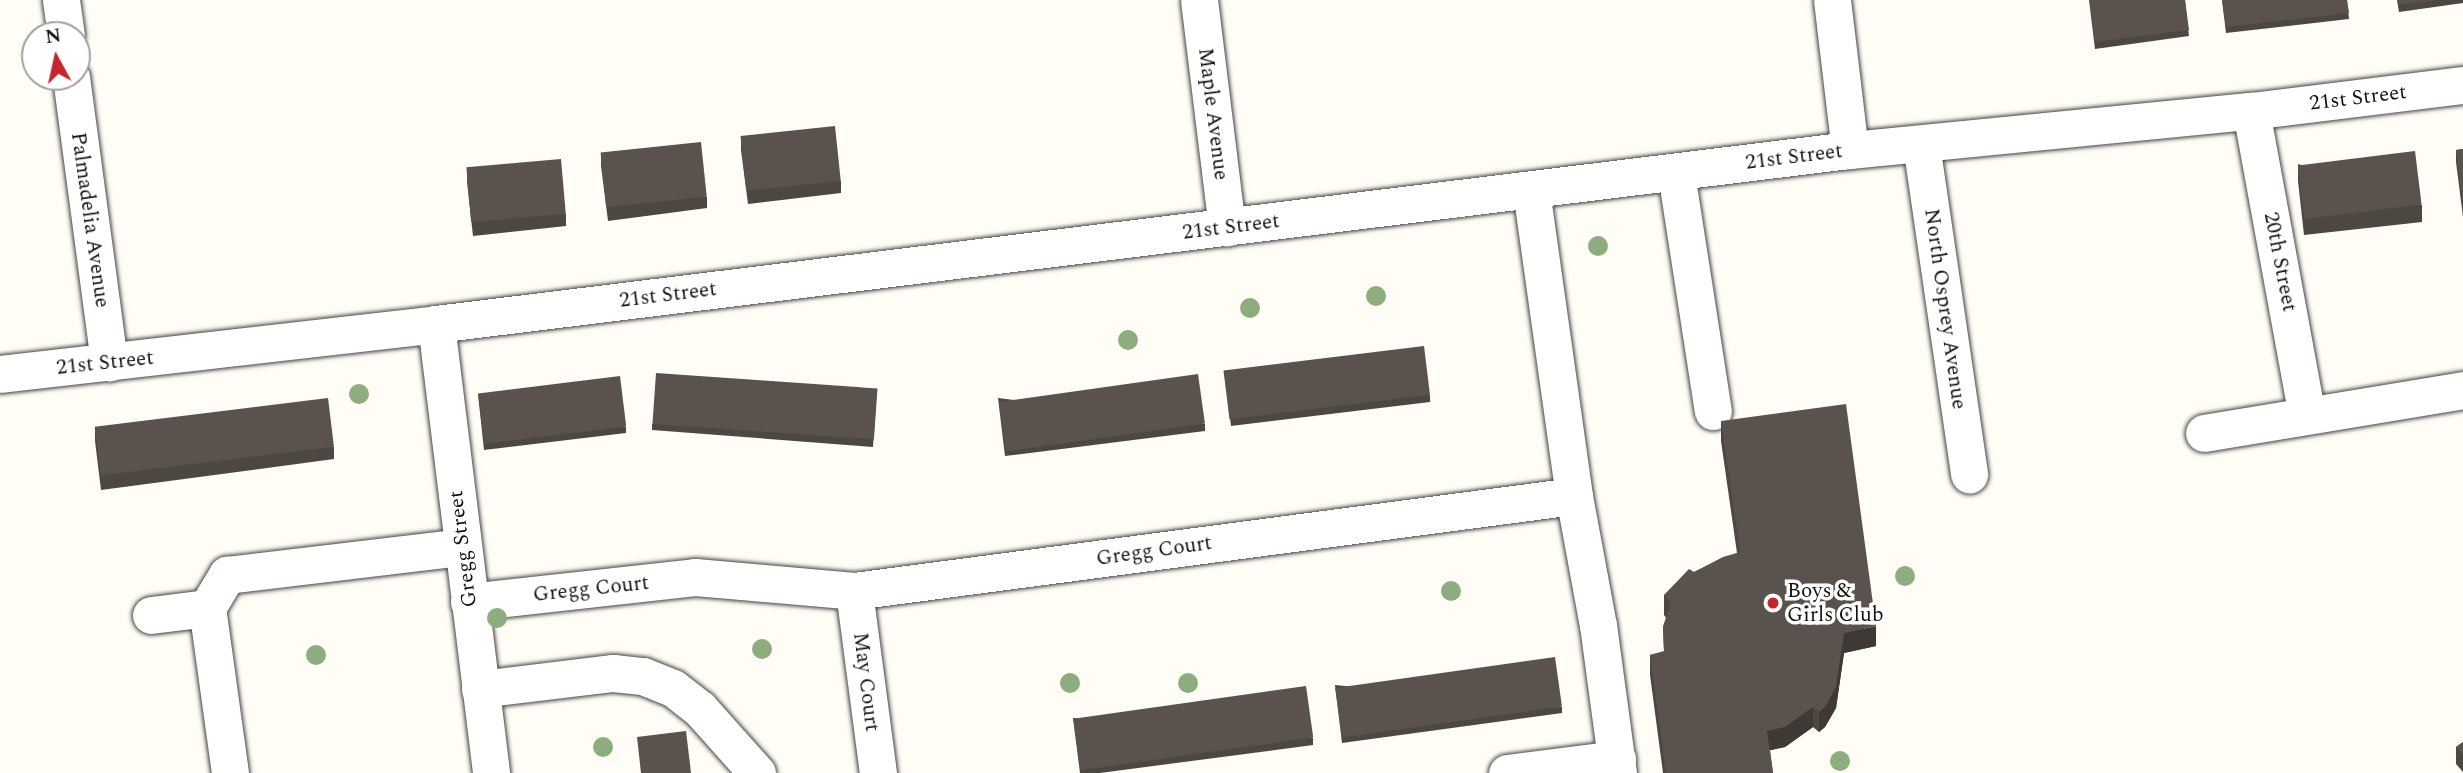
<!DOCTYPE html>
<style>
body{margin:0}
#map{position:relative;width:2463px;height:773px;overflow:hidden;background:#fffdf5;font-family:Spectral,serif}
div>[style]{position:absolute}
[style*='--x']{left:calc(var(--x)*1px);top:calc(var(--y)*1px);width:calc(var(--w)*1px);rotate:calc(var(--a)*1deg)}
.roads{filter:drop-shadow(0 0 2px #444) drop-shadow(0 0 2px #444)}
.minor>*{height:37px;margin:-18.5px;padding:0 18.5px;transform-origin:18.5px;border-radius:18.5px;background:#fff}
.trees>*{width:20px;height:20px;margin:-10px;border-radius:50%;background:#8dad7f}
.wall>*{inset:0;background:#4d4742}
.shaded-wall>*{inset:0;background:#3f3936}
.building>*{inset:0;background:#5a524d;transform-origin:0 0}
.dots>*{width:19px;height:19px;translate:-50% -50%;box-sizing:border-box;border:4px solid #fff;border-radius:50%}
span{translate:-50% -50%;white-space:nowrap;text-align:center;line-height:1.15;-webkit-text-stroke:7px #fff;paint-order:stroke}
.street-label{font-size:21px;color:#111}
.poi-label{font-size:21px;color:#111}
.left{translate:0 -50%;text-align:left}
.north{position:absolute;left:21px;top:21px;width:70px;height:70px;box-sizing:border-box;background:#fff;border:2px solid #a0a0a0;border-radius:50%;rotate:352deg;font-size:19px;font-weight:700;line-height:28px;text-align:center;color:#111}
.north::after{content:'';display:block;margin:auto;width:24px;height:32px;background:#c4262e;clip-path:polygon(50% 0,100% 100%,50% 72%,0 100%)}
</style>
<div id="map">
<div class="roads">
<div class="minor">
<div style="--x:61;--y:0;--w:35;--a:82"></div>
<div style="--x:1199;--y:0;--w:229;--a:83"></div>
<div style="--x:1832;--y:0;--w:151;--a:83.2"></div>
<div style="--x:71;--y:77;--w:288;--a:82.4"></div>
<div style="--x:2251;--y:111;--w:309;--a:79.6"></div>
<div style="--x:1921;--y:144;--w:334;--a:81.7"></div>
<div style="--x:1676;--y:173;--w:241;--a:81.2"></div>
<div style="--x:1531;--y:190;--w:309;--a:82"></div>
<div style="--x:436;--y:324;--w:452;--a:83"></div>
<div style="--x:0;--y:374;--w:439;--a:-6.5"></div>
<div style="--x:436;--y:324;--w:1425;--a:-7.02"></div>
<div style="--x:1850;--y:150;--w:403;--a:-5.6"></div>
<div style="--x:2251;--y:111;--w:214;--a:-7"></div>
<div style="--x:2204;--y:433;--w:263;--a:-9.4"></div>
<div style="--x:854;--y:591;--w:184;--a:82.5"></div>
<div style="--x:469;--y:602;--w:227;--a:-6.3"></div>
<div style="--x:695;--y:577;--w:160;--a:5"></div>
<div style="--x:854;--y:591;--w:726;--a:-7.52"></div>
<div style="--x:1574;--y:496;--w:131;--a:79.5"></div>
<div style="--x:1598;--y:625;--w:149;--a:82.3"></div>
<div style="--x:151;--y:615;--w:56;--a:-7.1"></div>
<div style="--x:480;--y:689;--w:134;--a:-6.9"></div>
<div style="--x:613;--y:673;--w:30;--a:6"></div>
<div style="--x:643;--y:676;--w:32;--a:22"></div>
<div style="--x:673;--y:688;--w:34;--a:38"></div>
<div style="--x:700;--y:709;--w:86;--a:48.3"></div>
<div style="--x:230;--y:773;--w:167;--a:-97.9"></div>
<div style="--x:207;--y:608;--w:39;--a:-59"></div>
<div style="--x:227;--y:575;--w:237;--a:-6.8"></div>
<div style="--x:1507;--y:773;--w:111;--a:-7.3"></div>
</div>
</div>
<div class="trees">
<div style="left:1598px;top:246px"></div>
<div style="left:1376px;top:296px"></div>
<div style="left:1250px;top:308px"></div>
<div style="left:1128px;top:340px"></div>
<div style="left:359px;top:394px"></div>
<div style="left:1905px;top:576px"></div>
<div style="left:1451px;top:591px"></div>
<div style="left:497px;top:618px"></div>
<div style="left:762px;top:649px"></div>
<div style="left:316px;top:655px"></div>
<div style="left:1070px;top:683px"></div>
<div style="left:1188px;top:683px"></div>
<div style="left:603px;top:747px"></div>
<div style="left:1840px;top:761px"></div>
</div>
<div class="wall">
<div style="clip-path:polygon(2089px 0,2185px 0,2189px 36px,2095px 49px)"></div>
<div style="clip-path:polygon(2222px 0,2347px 0,2349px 19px,2226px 33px)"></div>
<div style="clip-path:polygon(2397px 0,2463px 0,2463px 3px,2399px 12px)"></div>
<div style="clip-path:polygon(741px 138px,841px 181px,841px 193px,748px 204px,741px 150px)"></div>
<div style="clip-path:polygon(2463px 149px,2463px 217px,2456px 162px,2456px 150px)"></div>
<div style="clip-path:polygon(601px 154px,707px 197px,707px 208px,608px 221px,601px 166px)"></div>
<div style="clip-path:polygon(2298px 164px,2422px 205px,2422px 222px,2304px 235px,2298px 181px)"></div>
<div style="clip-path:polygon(467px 170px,566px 214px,566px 226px,473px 236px,467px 182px)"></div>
<div style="clip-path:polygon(1224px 371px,1430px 395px,1430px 402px,1231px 426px)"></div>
<div style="clip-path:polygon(877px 389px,873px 447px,652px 430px,652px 424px)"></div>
<div style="clip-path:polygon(478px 394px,626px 427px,626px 433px,484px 450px)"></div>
<div style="clip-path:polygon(998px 398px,1205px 424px,1205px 431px,1005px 456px)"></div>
<div style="clip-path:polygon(1721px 421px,1876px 646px,1844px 653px,1836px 708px,1825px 727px,1819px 732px,1813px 727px,1785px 747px,1770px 750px,1773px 773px,1663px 773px,1650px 675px,1650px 655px,1664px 652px,1663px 627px,1666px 618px,1664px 615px,1664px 595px,1694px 572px,1737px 553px,1721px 441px)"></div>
<div style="clip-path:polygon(95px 429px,334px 447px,334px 459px,101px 490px,95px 441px)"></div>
<div style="clip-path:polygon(1335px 685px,1562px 707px,1562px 713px,1342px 743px)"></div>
<div style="clip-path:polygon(1073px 718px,1313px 738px,1313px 745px,1100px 773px,1080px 773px)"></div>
<div style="clip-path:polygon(2463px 742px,2463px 772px,2456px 764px,2456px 747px)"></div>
</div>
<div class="shaded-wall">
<div style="clip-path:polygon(1876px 626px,1876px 646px,1844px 653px,1836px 708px,1825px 727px,1819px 732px,1819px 712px,1844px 633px)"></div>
<div style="clip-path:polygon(1813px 707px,1813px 727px,1785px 747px,1767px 751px,1767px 731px)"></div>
</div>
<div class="building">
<div style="clip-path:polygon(2090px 0,2185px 0,2189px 30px,2095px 42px)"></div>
<div style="clip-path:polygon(2222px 0,2347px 0,2349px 13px,2226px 27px)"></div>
<div style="clip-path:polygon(2398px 0,2438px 0,2399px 5px)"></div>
<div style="left:835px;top:126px;width:55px;height:95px;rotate:84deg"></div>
<div style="left:701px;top:142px;width:55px;height:101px;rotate:84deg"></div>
<div style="clip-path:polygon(2463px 149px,2463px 205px,2456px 150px)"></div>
<div style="left:2415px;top:151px;width:54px;height:118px;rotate:83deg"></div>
<div style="left:561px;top:159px;width:55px;height:95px;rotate:85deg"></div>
<div style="left:1424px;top:346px;width:49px;height:202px;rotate:83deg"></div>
<div style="left:656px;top:373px;width:222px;height:51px;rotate:4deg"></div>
<div style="left:1198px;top:374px;width:50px;height:201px;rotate:82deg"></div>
<div style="left:620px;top:376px;width:51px;height:143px;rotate:83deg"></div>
<div style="left:328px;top:398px;width:49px;height:235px;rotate:83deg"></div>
<div style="clip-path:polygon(1846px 404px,1876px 626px,1844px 633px,1836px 687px,1825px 707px,1819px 712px,1813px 707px,1785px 727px,1767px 731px,1773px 773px,1666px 773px,1650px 655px,1664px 651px,1663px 627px,1671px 602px,1664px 595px,1689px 569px,1694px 572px,1723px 557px,1740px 552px,1721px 421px)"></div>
<div style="left:1555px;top:657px;width:50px;height:222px;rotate:82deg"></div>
<div style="left:1306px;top:686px;width:52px;height:235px;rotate:82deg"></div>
<div style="clip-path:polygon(686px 731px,691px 773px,641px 773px,637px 737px)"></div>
<div style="clip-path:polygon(2463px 742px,2463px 755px,2456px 747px)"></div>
</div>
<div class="dots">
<div style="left:1773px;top:603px;background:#c4262e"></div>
</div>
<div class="street-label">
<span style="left:2358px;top:98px;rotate:-7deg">21st Street</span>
<span style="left:1213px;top:114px;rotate:83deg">Maple Avenue</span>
<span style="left:1794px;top:157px;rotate:-7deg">21st Street</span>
<span style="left:90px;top:220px;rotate:82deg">Palmadelia Avenue</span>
<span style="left:1231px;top:227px;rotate:-7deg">21st Street</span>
<span style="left:2280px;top:262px;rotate:79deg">20th Street</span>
<span style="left:668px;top:295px;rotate:-7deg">21st Street</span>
<span style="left:1945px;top:309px;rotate:82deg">North Osprey Avenue</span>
<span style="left:105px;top:363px;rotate:-6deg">21st Street</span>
<span style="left:463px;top:549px;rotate:-97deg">Gregg Street</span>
<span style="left:1154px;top:551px;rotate:-8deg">Gregg Court</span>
<span style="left:591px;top:589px;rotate:-6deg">Gregg Court</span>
<span style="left:866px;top:682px;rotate:83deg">May Court</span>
</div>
<div class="poi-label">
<span class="left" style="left:1787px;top:603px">Boys &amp;<br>Girls Club</span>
</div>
<div class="north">N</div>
</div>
